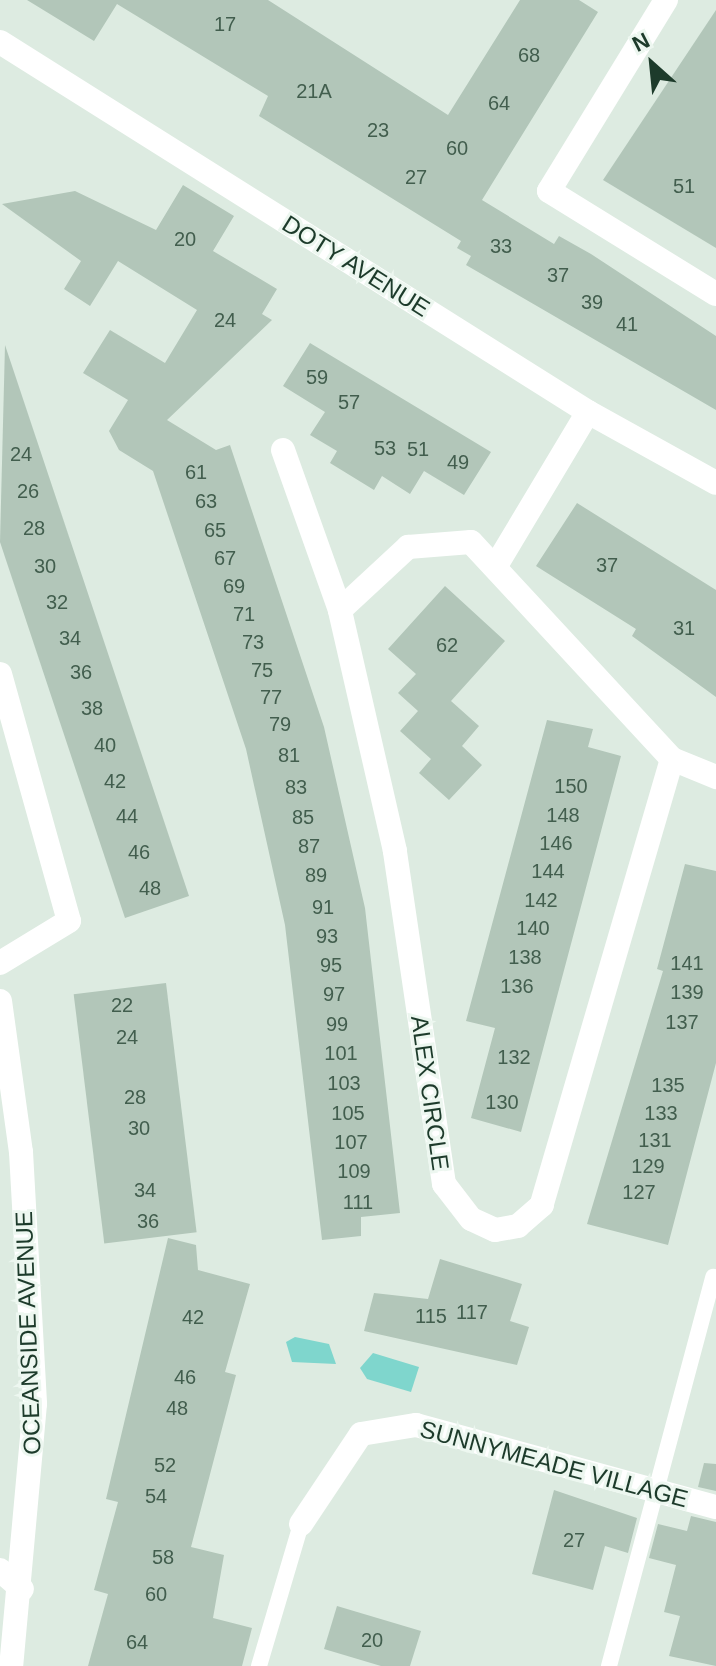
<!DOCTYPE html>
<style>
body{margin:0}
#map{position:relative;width:716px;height:1666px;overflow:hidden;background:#ddebe1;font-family:Helvetica,sans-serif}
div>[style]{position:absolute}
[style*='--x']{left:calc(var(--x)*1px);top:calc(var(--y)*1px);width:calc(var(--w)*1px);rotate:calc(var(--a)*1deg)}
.water>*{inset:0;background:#7fd6cd}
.building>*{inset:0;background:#b2c6b9;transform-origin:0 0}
.service>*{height:16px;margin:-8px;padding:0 8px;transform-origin:8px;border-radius:8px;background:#fff}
.minor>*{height:24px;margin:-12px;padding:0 12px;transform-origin:12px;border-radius:12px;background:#fff}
span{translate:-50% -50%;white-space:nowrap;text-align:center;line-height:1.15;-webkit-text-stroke:6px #edf7f0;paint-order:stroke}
.number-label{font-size:20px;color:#425e4e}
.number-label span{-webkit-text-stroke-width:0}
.street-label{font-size:24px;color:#1d3b2b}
.north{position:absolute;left:612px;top:24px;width:80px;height:80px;-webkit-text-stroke:6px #edf7f0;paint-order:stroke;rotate:333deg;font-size:22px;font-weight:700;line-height:32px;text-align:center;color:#1d3b2b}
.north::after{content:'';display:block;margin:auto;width:28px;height:36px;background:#1d3b2b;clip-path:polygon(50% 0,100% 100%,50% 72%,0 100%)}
</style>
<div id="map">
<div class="water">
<div style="clip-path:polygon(295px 1337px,329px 1344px,336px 1364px,292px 1362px,286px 1342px)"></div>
<div style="clip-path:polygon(373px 1353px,419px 1367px,411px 1392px,367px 1379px,360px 1368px)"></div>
</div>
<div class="building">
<div style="clip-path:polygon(27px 0,268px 0,448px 115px,520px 0,579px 0,598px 12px,482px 200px,554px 244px,559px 236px,591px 254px,716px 336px,716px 410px,466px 265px,471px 256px,457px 248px,461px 241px,259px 116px,268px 96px,117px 4px,94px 41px)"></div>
<div style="clip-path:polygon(716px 10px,716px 248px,603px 180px)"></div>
<div style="clip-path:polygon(183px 185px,234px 216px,213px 251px,277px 289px,262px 314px,272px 320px,167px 420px,216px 450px,230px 445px,324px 727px,365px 908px,400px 1213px,361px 1217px,361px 1236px,322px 1240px,285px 925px,246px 749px,153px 471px,119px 450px,109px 431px,128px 400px,83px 373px,110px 330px,165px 363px,197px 310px,118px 261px,90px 306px,64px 289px,81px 261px,2px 204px,75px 191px,156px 230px)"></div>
<div style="clip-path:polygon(310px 343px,491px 452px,464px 495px,424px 471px,410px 494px,382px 476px,374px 490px,330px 463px,337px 451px,310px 435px,325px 412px,283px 386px)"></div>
<div style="clip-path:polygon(5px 345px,189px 896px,125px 918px,0 542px)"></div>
<div style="clip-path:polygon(577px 503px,716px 590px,716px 697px,632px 636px,636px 629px,536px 566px)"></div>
<div style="clip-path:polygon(445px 586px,505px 641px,451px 701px,479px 726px,462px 746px,482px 765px,449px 800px,419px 773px,431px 759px,400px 731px,418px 711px,398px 693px,416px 674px,388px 649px)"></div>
<div style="clip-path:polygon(547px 720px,593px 729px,588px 747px,621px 756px,521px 1132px,471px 1118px,495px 1028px,466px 1021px)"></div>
<div style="clip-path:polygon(685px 864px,716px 871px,716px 1063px,668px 1245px,587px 1224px,663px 971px,657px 969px)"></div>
<div style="left:166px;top:983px;width:251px;height:93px;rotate:83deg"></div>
<div style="clip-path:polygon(168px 1238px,196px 1245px,198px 1270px,250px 1284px,225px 1372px,236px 1375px,191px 1547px,224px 1555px,213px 1618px,252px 1628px,242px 1666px,88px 1666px,108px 1594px,94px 1590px,118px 1502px,106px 1499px)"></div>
<div style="clip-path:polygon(440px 1259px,522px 1284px,510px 1321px,529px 1327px,517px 1365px,364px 1331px,374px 1293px,428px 1299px)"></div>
<div style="clip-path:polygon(704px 1463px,716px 1464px,716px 1491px,698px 1487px)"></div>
<div style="clip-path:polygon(554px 1490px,637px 1518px,628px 1553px,605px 1546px,593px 1590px,532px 1574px)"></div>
<div style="clip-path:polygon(691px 1516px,716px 1522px,716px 1666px,669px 1656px,680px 1616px,664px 1612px,676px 1565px,649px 1558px,658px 1524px,687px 1531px)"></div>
<div style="clip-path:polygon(337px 1606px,421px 1631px,410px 1666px,381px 1666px,324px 1649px)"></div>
</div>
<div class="service">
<div style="--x:259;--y:1666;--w:148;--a:-73.5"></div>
<div style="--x:609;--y:1666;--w:403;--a:-75"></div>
</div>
<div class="minor">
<div style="--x:666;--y:0;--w:224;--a:121.5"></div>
<div style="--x:549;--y:191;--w:196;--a:31.7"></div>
<div style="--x:0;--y:42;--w:695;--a:32.18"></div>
<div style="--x:588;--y:412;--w:146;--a:29"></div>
<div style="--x:283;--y:450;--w:170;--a:70.4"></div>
<div style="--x:497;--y:564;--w:177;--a:-59.1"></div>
<div style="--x:0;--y:674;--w:256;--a:74.4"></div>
<div style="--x:69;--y:921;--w:81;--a:148.7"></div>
<div style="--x:672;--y:759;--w:465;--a:106.3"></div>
<div style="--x:542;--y:1205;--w:32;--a:139"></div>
<div style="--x:518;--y:1226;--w:23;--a:170"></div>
<div style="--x:495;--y:1230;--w:26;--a:-155"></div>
<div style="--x:471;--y:1219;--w:44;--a:-127.6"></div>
<div style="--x:444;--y:1184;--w:337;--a:-98.4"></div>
<div style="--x:395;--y:851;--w:247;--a:-102.9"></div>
<div style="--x:340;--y:610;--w:93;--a:-42.8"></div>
<div style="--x:408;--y:547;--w:63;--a:-4.5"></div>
<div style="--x:471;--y:542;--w:296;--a:47.2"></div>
<div style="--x:672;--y:759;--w:48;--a:22.2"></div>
<div style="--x:0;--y:1001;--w:152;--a:82.1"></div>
<div style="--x:21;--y:1152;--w:252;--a:86.8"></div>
<div style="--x:35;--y:1404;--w:263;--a:95.2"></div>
<div style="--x:301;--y:1524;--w:108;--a:-56.3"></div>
<div style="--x:361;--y:1434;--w:56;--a:-9.3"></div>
<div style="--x:416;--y:1425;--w:311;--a:15.3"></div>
<div style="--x:0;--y:1570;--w:29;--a:41"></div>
</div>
<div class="number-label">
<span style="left:225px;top:24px">17</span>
<span style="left:529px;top:55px">68</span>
<span style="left:314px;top:91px">21A</span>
<span style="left:499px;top:103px">64</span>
<span style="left:378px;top:130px">23</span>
<span style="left:457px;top:148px">60</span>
<span style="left:416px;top:177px">27</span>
<span style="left:684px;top:186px">51</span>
<span style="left:185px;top:239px">20</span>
<span style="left:501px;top:246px">33</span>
<span style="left:558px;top:275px">37</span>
<span style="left:592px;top:302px">39</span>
<span style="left:225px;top:320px">24</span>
<span style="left:627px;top:324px">41</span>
<span style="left:317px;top:377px">59</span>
<span style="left:349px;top:402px">57</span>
<span style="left:385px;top:448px">53</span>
<span style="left:418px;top:449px">51</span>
<span style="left:21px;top:454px">24</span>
<span style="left:458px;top:462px">49</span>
<span style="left:196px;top:472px">61</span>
<span style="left:28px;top:491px">26</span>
<span style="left:206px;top:501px">63</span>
<span style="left:34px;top:528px">28</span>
<span style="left:215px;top:530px">65</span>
<span style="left:225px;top:558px">67</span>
<span style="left:607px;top:565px">37</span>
<span style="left:45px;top:566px">30</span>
<span style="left:234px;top:586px">69</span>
<span style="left:57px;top:602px">32</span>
<span style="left:244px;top:614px">71</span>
<span style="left:684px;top:628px">31</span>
<span style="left:70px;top:638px">34</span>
<span style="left:253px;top:642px">73</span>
<span style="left:447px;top:645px">62</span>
<span style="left:262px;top:670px">75</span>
<span style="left:81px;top:672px">36</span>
<span style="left:271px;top:697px">77</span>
<span style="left:92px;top:708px">38</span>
<span style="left:280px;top:724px">79</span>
<span style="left:105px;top:745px">40</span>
<span style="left:289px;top:755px">81</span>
<span style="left:115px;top:781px">42</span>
<span style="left:571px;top:786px">150</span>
<span style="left:296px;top:787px">83</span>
<span style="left:563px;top:815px">148</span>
<span style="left:127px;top:816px">44</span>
<span style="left:303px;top:817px">85</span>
<span style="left:556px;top:843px">146</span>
<span style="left:309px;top:846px">87</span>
<span style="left:139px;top:852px">46</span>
<span style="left:548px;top:871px">144</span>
<span style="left:316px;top:875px">89</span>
<span style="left:150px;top:888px">48</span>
<span style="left:541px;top:900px">142</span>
<span style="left:323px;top:907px">91</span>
<span style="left:533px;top:928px">140</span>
<span style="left:327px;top:936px">93</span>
<span style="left:525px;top:957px">138</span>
<span style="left:687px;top:963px">141</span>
<span style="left:331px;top:965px">95</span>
<span style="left:517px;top:986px">136</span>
<span style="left:687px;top:992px">139</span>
<span style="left:334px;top:994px">97</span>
<span style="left:122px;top:1005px">22</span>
<span style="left:682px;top:1022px">137</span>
<span style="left:337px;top:1024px">99</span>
<span style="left:127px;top:1037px">24</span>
<span style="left:341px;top:1053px">101</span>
<span style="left:514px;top:1057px">132</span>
<span style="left:344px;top:1083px">103</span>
<span style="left:668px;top:1085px">135</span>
<span style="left:135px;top:1097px">28</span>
<span style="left:502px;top:1102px">130</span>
<span style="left:348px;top:1113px">105</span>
<span style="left:661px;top:1113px">133</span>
<span style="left:139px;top:1128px">30</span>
<span style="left:655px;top:1140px">131</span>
<span style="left:351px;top:1142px">107</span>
<span style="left:648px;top:1166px">129</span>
<span style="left:354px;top:1171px">109</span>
<span style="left:145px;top:1190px">34</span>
<span style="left:639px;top:1192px">127</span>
<span style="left:358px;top:1202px">111</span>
<span style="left:148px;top:1221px">36</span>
<span style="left:472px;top:1312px">117</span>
<span style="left:431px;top:1316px">115</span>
<span style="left:193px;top:1317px">42</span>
<span style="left:185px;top:1377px">46</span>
<span style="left:177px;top:1408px">48</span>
<span style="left:165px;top:1465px">52</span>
<span style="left:156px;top:1496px">54</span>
<span style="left:574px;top:1540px">27</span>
<span style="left:163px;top:1557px">58</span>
<span style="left:156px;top:1594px">60</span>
<span style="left:372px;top:1640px">20</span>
<span style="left:137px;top:1642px">64</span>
</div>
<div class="street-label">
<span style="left:356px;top:266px;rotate:32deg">DOTY AVENUE</span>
<span style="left:430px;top:1093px;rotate:82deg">ALEX CIRCLE</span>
<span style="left:28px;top:1333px;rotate:-92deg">OCEANSIDE AVENUE</span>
<span style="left:554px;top:1464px;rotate:15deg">SUNNYMEADE VILLAGE</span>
</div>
<div class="north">N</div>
</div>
